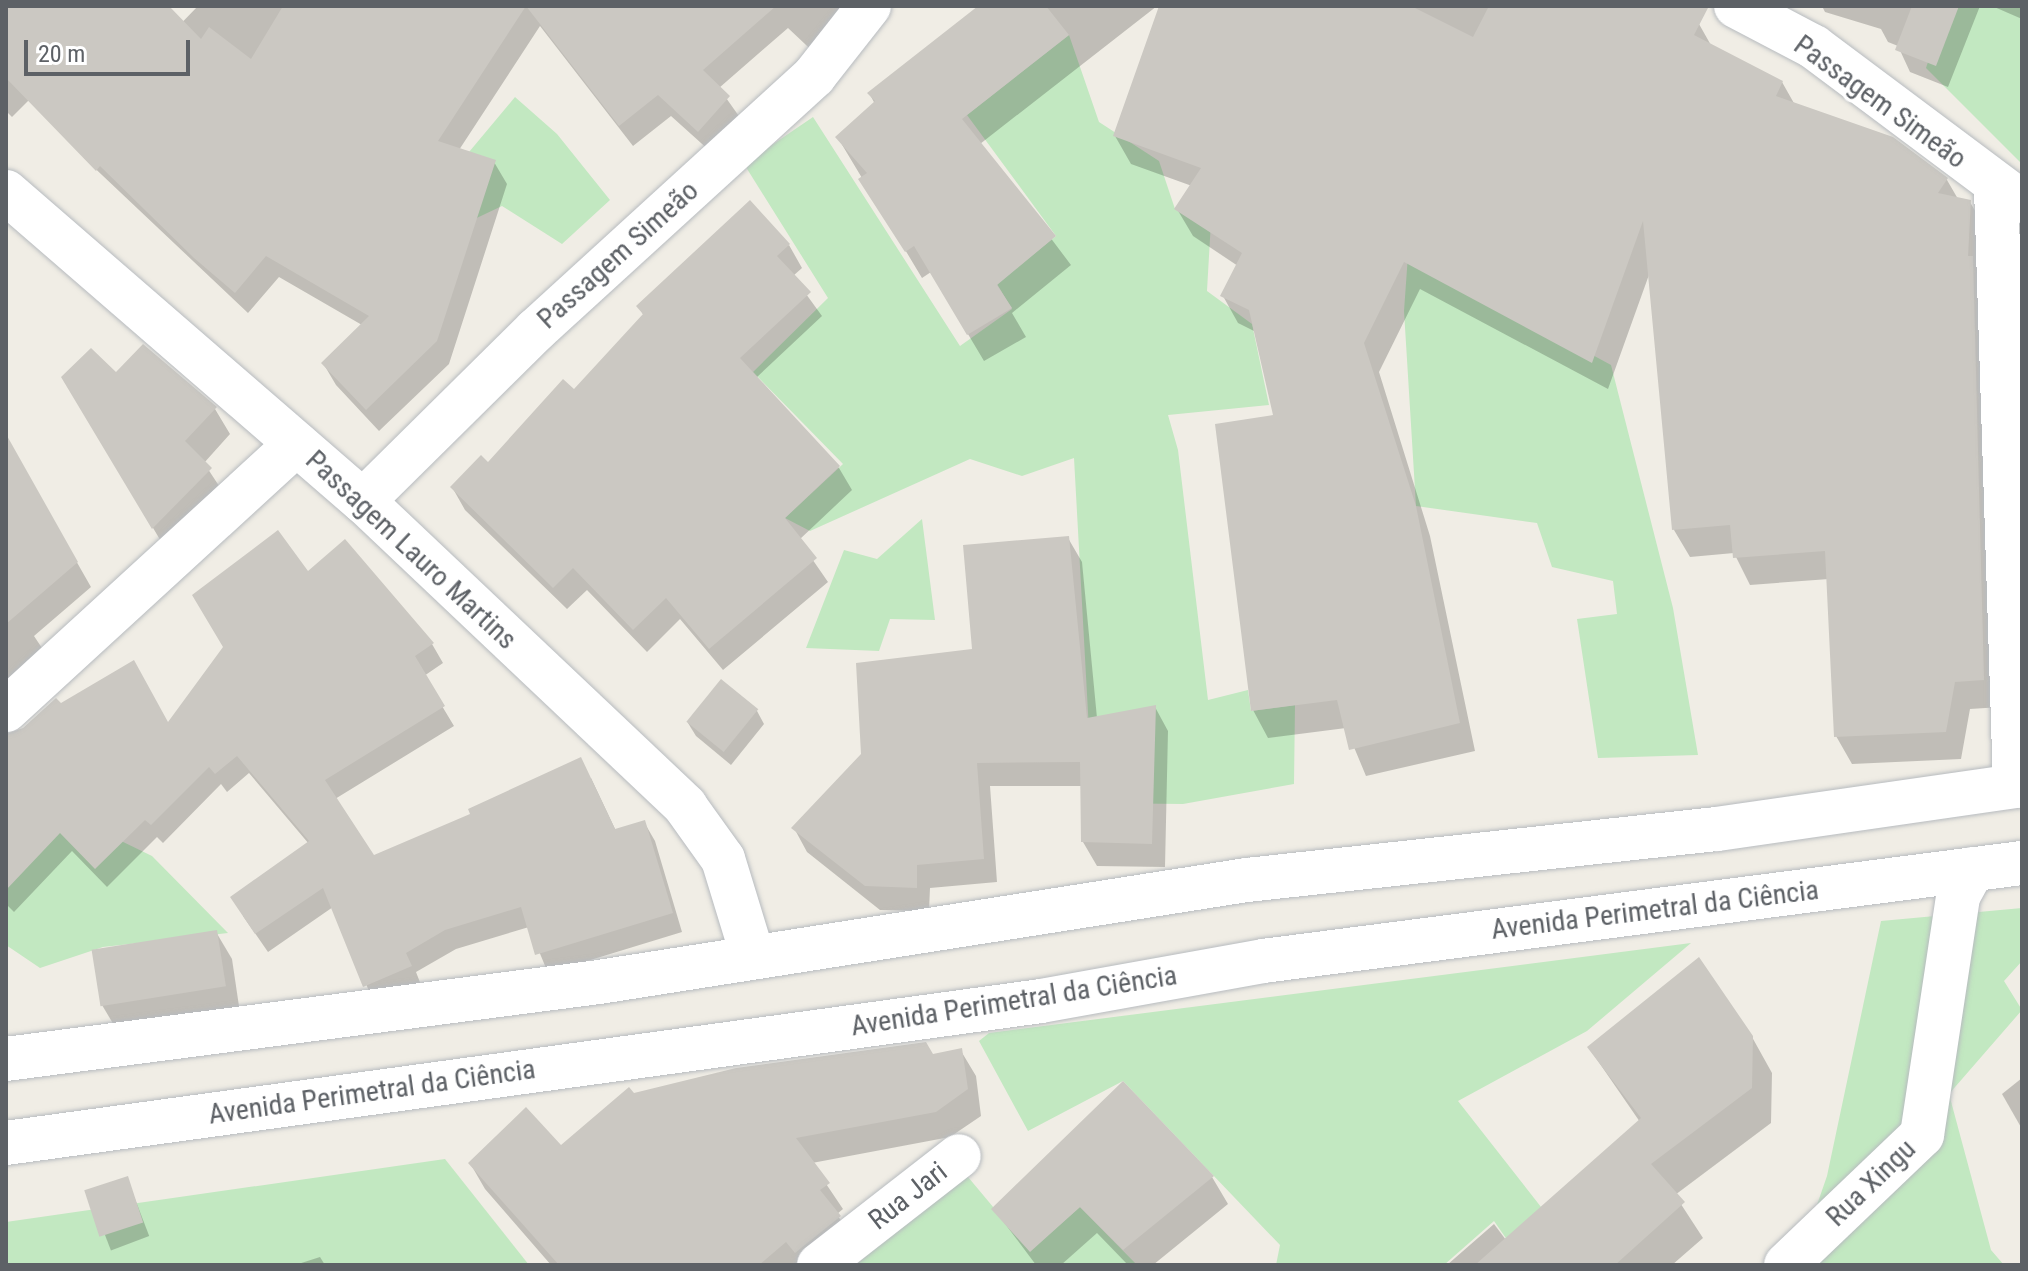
<!DOCTYPE html>
<meta charset="utf-8">
<style>
body{margin:0}
#map{position:relative;width:2028px;height:1271px;overflow:hidden;background:#f0ede5;font-family:"Roboto Condensed",sans-serif}
div>[style]{position:absolute}
[style*='--x']{left:calc(var(--x)*1px);top:calc(var(--y)*1px);width:calc(var(--w)*1px);rotate:calc(var(--a)*1deg)}
.green>*{inset:0;background:#c2e8c1}
.shadow>*{inset:0;background:#0003;transform-origin:0 0}
.building>*{inset:0;background:#cbc8c2;transform-origin:0 0}
.roads{filter:drop-shadow(0 0 2px #b7bbbf) drop-shadow(0 0 2px #b7bbbf)}
.minor>*{height:44px;margin:-22px;padding:0 22px;transform-origin:22px;border-radius:22px;background:#fff}
.secondary>*{height:44px;margin:-22px;padding:0 22px;transform-origin:22px;border-radius:22px;background:#fff}
span{translate:-50% -50%;white-space:nowrap;text-align:center;line-height:1.15;-webkit-text-stroke:7px #fff;paint-order:stroke}
.street-label{font-size:28px;color:#5d6166}
.frame{position:absolute;inset:0;border:8px solid #5d6166;pointer-events:none}
.scale{position:absolute;left:24px;top:40px;width:166px;height:36px;box-sizing:border-box;border:4px solid #5d6166;border-top:0;padding-left:10px;font-size:24px;line-height:28px;white-space:nowrap;color:#5d6166;-webkit-text-stroke:6px #fff;paint-order:stroke}
</style>
<div id="map">
<div class="green">
<div style="clip-path:polygon(1946px 6px,2022px 6px,2022px 164px,1926px 68px)"></div>
<div style="clip-path:polygon(1069px 35px,1099px 122px,1159px 161px,1175px 209px,1211px 221px,1207px 291px,1252px 324px,1269px 405px,1168px 415px,1178px 450px,1208px 700px,1248px 690px,1251px 711px,1295px 705px,1294px 784px,1183px 804px,1093px 803px,1074px 458px,1022px 476px,970px 459px,810px 531px,785px 518px,843px 464px,753px 372px,828px 298px,744px 164px,813px 117px,960px 346px,1012px 309px,997px 284px,1056px 236px,967px 115px)"></div>
<div style="clip-path:polygon(515px 97px,557px 134px,610px 200px,562px 244px,502px 206px,464px 224px,454px 170px)"></div>
<div style="clip-path:polygon(1408px 255px,1611px 365px,1673px 608px,1698px 755px,1598px 758px,1577px 619px,1617px 614px,1613px 581px,1552px 567px,1537px 523px,1416px 506px,1404px 311px)"></div>
<div style="clip-path:polygon(922px 519px,935px 620px,890px 619px,879px 651px,806px 648px,844px 550px,877px 559px)"></div>
<div style="clip-path:polygon(6px 785px,152px 856px,228px 933px,103px 947px,40px 968px,6px 945px)"></div>
<div style="clip-path:polygon(2022px 908px,2022px 961px,2004px 981px,2022px 1010px,1949px 1094px,1991px 1250px,2004px 1265px,1783px 1265px,1802px 1248px,1827px 1176px,1881px 921px)"></div>
<div style="clip-path:polygon(1691px 943px,1587px 1031px,1458px 1101px,1559px 1230px,1524px 1264px,1494px 1221px,1444px 1265px,1276px 1265px,1280px 1245px,1123px 1081px,1028px 1131px,979px 1041px,989px 1033px)"></div>
<div style="clip-path:polygon(445px 1159px,529px 1265px,6px 1265px,6px 1222px)"></div>
<div style="clip-path:polygon(963px 1171px,1030px 1251px,1080px 1207px,1137px 1265px,856px 1265px)"></div>
</div>
<div class="shadow">
<div style="clip-path:polygon(6px 6px,123px 6px,12px 117px,6px 111px)"></div>
<div style="clip-path:polygon(198px 6px,876px 6px,823px 61px,788px 28px,719px 88px,741px 119px,711px 152px,671px 116px,633px 146px,540px 26px,459px 150px,494px 162px,507px 184px,449px 364px,379px 431px,336px 385px,323px 363px,362px 325px,279px 277px,248px 313px,84px 158px,72px 136px)"></div>
<div style="clip-path:polygon(982px 6px,1157px 6px,980px 144px,1071px 265px,1012px 313px,1026px 337px,984px 361px,931px 272px,922px 278px,838px 138px,875px 104px,869px 93px)"></div>
<div style="clip-path:polygon(1161px 6px,1664px 6px,1699px 24px,1712px 47px,1782px 82px,1795px 105px,1947px 180px,1958px 199px,1970px 202px,1986px 230px,2001px 707px,1970px 709px,1961px 759px,1852px 764px,1836px 736px,1829px 579px,1750px 585px,1734px 553px,1690px 557px,1674px 530px,1650px 272px,1608px 389px,1420px 289px,1379px 372px,1430px 536px,1475px 751px,1366px 776px,1346px 728px,1268px 738px,1253px 710px,1275px 416px,1256px 332px,1238px 323px,1223px 296px,1238px 266px,1193px 236px,1177px 209px,1192px 186px,1131px 164px,1115px 136px)"></div>
<div style="clip-path:polygon(1822px 6px,1980px 6px,1948px 87px,1910px 72px,1898px 46px,1888px 42px,1881px 29px,1825px 12px)"></div>
<div style="clip-path:polygon(1992px 6px,2022px 6px,2022px 19px)"></div>
<div style="clip-path:polygon(789px 245px,802px 268px,793px 276px,822px 316px,756px 378px,839px 468px,852px 490px,799px 540px,828px 582px,723px 670px,680px 619px,647px 652px,587px 590px,567px 609px,465px 510px,452px 487px,488px 465px,574px 392px,644px 316px,638px 306px)"></div>
<div style="clip-path:polygon(116px 375px,215px 409px,230px 434px,204px 463px,225px 495px,168px 553px,79px 404px)"></div>
<div style="clip-path:polygon(6px 438px,91px 587px,34px 636px,42px 648px,6px 714px)"></div>
<div style="clip-path:polygon(1068px 538px,1082px 562px,1097px 718px,1155px 707px,1168px 731px,1165px 867px,1097px 866px,1083px 842px,1083px 786px,990px 786px,997px 882px,930px 888px,929px 911px,880px 910px,807px 852px,794px 828px,974px 650px)"></div>
<div style="clip-path:polygon(307px 574px,432px 644px,443px 663px,424px 676px,454px 726px,335px 799px,373px 858px,591px 778px,616px 831px,644px 822px,655px 841px,682px 932px,548px 973px,529px 927px,456px 949px,416px 972px,421px 985px,375px 1005px,333px 907px,268px 952px,243px 916px,309px 844px,249px 773px,227px 792px,221px 784px,163px 843px,157px 837px,107px 887px,72px 851px,14px 912px,6px 904px,6px 740px,60px 705px,168px 725px)"></div>
<div style="clip-path:polygon(721px 681px,757px 711px,764px 724px,731px 765px,696px 736px,688px 723px)"></div>
<div style="clip-path:polygon(216px 932px,232px 959px,240px 1013px,118px 1032px,102px 1005px)"></div>
<div style="clip-path:polygon(1752px 1037px,1772px 1073px,1771px 1123px,1675px 1195px,1703px 1238px,1672px 1265px,1447px 1265px,1494px 1224px,1506px 1240px,1640px 1122px,1589px 1048px)"></div>
<div style="clip-path:polygon(961px 1051px,976px 1076px,981px 1116px,950px 1137px,812px 1163px,843px 1209px,837px 1214px,854px 1243px,827px 1265px,551px 1265px,485px 1189px,470px 1163px,561px 1147px,634px 1095px)"></div>
<div style="clip-path:polygon(2022px 1078px,2022px 1129px,2002px 1094px)"></div>
<div style="clip-path:polygon(1212px 1177px,1228px 1204px,1153px 1265px,1128px 1265px,1097px 1233px,1061px 1265px,1036px 1265px,994px 1209px)"></div>
<div style="left:127px;top:1178px;width:62px;height:41px;rotate:69deg"></div>
<div style="clip-path:polygon(320px 1257px,325px 1265px,295px 1265px)"></div>
</div>
<div class="building">
<div style="clip-path:polygon(6px 6px,169px 6px,201px 39px,209px 27px,251px 59px,283px 6px,526px 6px,438px 141px,496px 160px,437px 341px,366px 410px,321px 363px,369px 316px,266px 256px,235px 293px,194px 258px,100px 166px,96px 171px,6px 78px)"></div>
<div style="clip-path:polygon(526px 6px,776px 6px,703px 70px,730px 96px,698px 132px,658px 95px,619px 126px)"></div>
<div style="clip-path:polygon(978px 6px,1046px 6px,1069px 35px,962px 119px,1056px 236px,997px 285px,1012px 308px,967px 335px,914px 246px,905px 252px,858px 179px,867px 173px,835px 137px,875px 101px,867px 93px)"></div>
<div style="clip-path:polygon(1159px 6px,1411px 6px,1473px 37px,1489px 6px,1709px 6px,1694px 35px,1783px 81px,1776px 96px,1893px 137px,1948px 178px,1938px 193px,1971px 200px,1968px 256px,1973px 256px,1984px 680px,1955px 682px,1946px 732px,1834px 737px,1825px 551px,1733px 558px,1730px 525px,1672px 530px,1643px 221px,1592px 363px,1404px 262px,1364px 343px,1416px 506px,1460px 723px,1349px 750px,1337px 700px,1251px 711px,1215px 424px,1273px 415px,1249px 310px,1220px 296px,1242px 253px,1174px 209px,1201px 168px,1113px 136px)"></div>
<div style="clip-path:polygon(1912px 6px,1959px 6px,1936px 66px,1895px 50px)"></div>
<div style="clip-path:polygon(750px 200px,790px 244px,777px 256px,811px 292px,740px 358px,840px 466px,785px 518px,817px 558px,709px 649px,666px 598px,633px 630px,573px 568px,553px 588px,450px 487px,481px 455px,488px 462px,563px 379px,574px 389px,643px 314px,636px 306px)"></div>
<div style="clip-path:polygon(143px 344px,217px 407px,185px 441px,212px 468px,152px 529px,61px 377px,91px 348px,116px 372px)"></div>
<div style="clip-path:polygon(6px 434px,78px 562px,6px 624px)"></div>
<div style="clip-path:polygon(278px 530px,308px 571px,345px 539px,434px 643px,415px 656px,445px 706px,325px 780px,374px 855px,470px 814px,468px 809px,581px 757px,615px 829px,645px 820px,673px 913px,535px 955px,521px 907px,445px 930px,406px 953px,412px 966px,363px 987px,323px 888px,255px 934px,230px 897px,309px 841px,237px 756px,215px 774px,209px 767px,151px 825px,145px 820px,95px 869px,60px 833px,6px 890px,6px 734px,23px 728px,56px 698px,61px 703px,134px 660px,168px 722px,223px 647px,192px 595px)"></div>
<div style="clip-path:polygon(1069px 536px,1087px 718px,1156px 705px,1152px 844px,1081px 842px,1080px 762px,977px 763px,984px 859px,917px 865px,917px 888px,865px 886px,791px 828px,861px 754px,856px 663px,972px 649px,963px 545px)"></div>
<div style="left:721px;top:679px;width:48px;height:55px;rotate:39deg"></div>
<div style="left:217px;top:930px;width:57px;height:127px;rotate:81deg"></div>
<div style="clip-path:polygon(1699px 957px,1753px 1036px,1752px 1088px,1651px 1164px,1685px 1202px,1615px 1265px,1475px 1265px,1641px 1118px,1587px 1047px)"></div>
<div style="clip-path:polygon(926px 1042px,933px 1054px,962px 1048px,968px 1089px,936px 1112px,796px 1138px,830px 1183px,820px 1190px,841px 1216px,795px 1253px,786px 1242px,759px 1265px,559px 1265px,468px 1163px,526px 1107px,561px 1145px,629px 1087px,634px 1093px,736px 1068px)"></div>
<div style="clip-path:polygon(1123px 1081px,1214px 1176px,1123px 1250px,1080px 1207px,1030px 1252px,991px 1209px)"></div>
<div style="left:128px;top:1176px;width:49px;height:46px;rotate:72deg"></div>
</div>
<div class="roads">
<div class="minor">
<div style="--x:1736;--y:6;--w:88;--a:27.7"></div>
<div style="--x:1814;--y:47;--w:257;--a:36.8"></div>
<div style="--x:1996;--y:187;--w:599;--a:88.18"></div>
<div style="--x:6;--y:192;--w:472;--a:40.9"></div>
<div style="--x:363;--y:501;--w:444;--a:43.4"></div>
<div style="--x:685;--y:806;--w:65;--a:54.4"></div>
<div style="--x:723;--y:859;--w:99;--a:73"></div>
<div style="--x:363;--y:501;--w:243;--a:-44.7"></div>
<div style="--x:536;--y:330;--w:377;--a:-42.4"></div>
<div style="--x:814;--y:76;--w:89;--a:-51.8"></div>
<div style="--x:6;--y:710;--w:394;--a:-42.5"></div>
<div style="--x:819;--y:1265;--w:177;--a:-37.9"></div>
<div style="--x:1786;--y:1265;--w:188;--a:-43.7"></div>
<div style="--x:1922;--y:1135;--w:242;--a:-81.4"></div>
<div style="--x:1958;--y:896;--w:31;--a:-61"></div>
</div>
<div class="secondary">
<div style="--x:6;--y:1059;--w:598;--a:-7.4"></div>
<div style="--x:599;--y:982;--w:656;--a:-8.95"></div>
<div style="--x:1247;--y:880;--w:473;--a:-6.2"></div>
<div style="--x:1717;--y:829;--w:308;--a:-8.2"></div>
<div style="--x:6;--y:1143;--w:1045;--a:-7.81"></div>
<div style="--x:1041;--y:1001;--w:226;--a:-10.2"></div>
<div style="--x:1263;--y:961;--w:765;--a:-7.36"></div>
</div>
</div>
<div class="street-label">
<span style="left:1880px;top:102px;rotate:36deg">Passagem Simeão</span>
<span style="left:618px;top:255px;rotate:-42deg">Passagem Simeão</span>
<span style="left:411px;top:550px;rotate:43deg">Passagem Lauro Martins</span>
<span style="left:1655px;top:910px;rotate:-7deg">Avenida Perimetral da Ciência</span>
<span style="left:1014px;top:1001px;rotate:-9deg">Avenida Perimetral da Ciência</span>
<span style="left:372px;top:1092px;rotate:-8deg">Avenida Perimetral da Ciência</span>
<span style="left:1871px;top:1183px;rotate:-44deg">Rua Xingu</span>
<span style="left:908px;top:1196px;rotate:-38deg">Rua Jari</span>
</div>
<div class="frame"></div>
<div class="scale">20 m</div>
</div>
